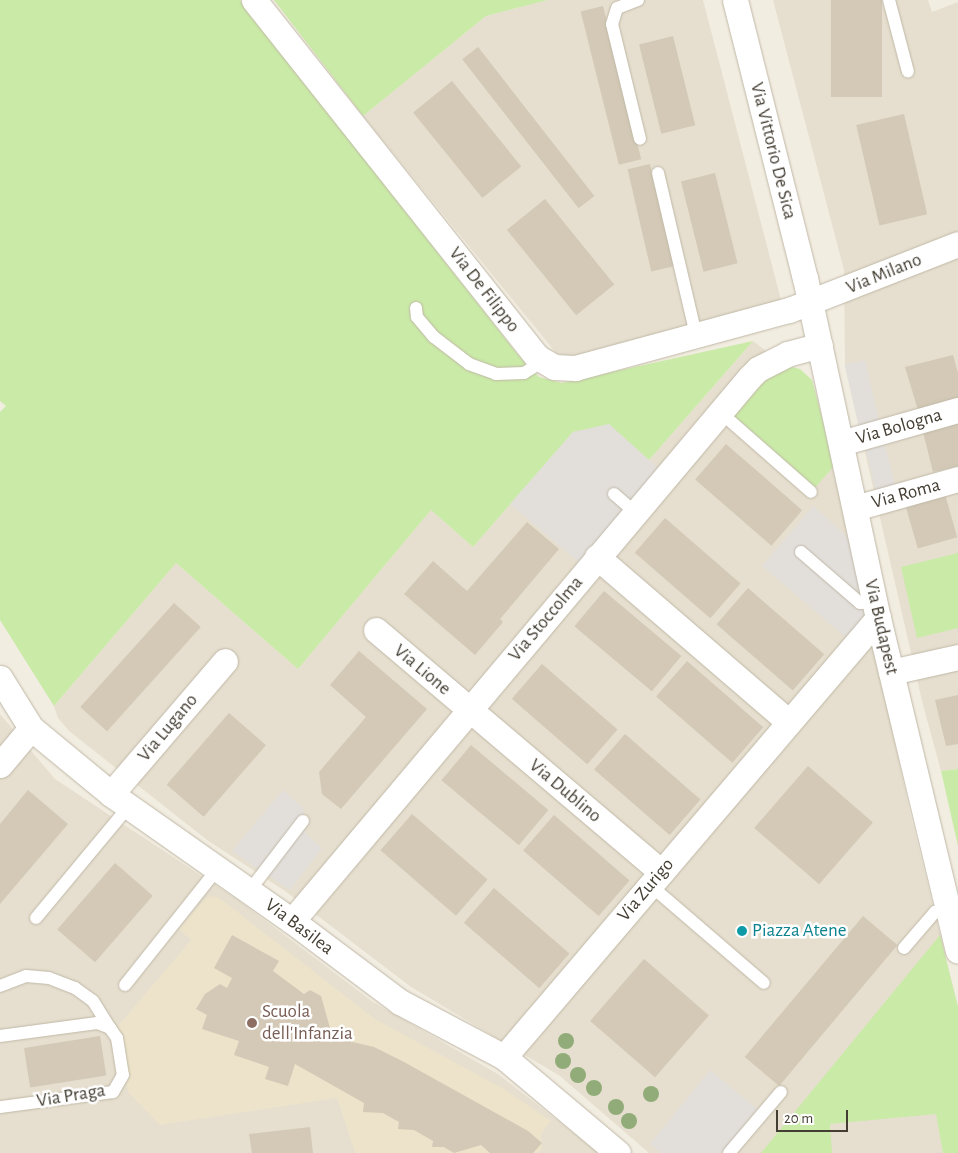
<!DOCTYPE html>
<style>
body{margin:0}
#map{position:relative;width:958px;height:1153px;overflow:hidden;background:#f2ede1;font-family:"Alegreya Sans",sans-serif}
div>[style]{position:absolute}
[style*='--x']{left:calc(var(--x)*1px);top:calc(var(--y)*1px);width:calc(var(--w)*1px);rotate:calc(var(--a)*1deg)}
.residential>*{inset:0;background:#e6dfcf}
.education>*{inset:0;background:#ece3ca}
.green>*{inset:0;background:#caeaa7}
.parking>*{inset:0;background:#e2dfdb;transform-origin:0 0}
.building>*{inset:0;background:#d3c9b6;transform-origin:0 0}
.roads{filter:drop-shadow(0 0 1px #c0b8a7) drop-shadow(0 0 1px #c0b8a7)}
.lane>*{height:12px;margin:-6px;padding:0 6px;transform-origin:6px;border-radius:6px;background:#fff}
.street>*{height:25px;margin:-12.5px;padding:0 12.5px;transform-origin:12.5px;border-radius:12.5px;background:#fff}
.trees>*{width:16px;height:16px;margin:-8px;border-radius:50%;background:#91ac78}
.dots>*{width:14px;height:14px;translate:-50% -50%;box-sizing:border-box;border:2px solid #fff;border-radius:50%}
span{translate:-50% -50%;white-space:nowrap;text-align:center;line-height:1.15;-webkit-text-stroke:5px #fff;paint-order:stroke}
.street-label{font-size:19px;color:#433d32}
.culture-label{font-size:19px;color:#0d838f}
.left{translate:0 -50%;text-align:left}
.education-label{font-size:19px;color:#785e54}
.scale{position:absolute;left:776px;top:1110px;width:72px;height:22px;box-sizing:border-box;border:2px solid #433d32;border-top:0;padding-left:6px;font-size:15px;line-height:18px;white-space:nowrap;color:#433d32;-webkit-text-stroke:4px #fff;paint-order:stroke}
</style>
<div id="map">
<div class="residential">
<div style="clip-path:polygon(548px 0,703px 0,781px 300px,570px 357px,556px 353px,363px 116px,486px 16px)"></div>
<div style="clip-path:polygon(773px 0,928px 0,932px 12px,958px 2px,958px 769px,941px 771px,923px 705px,845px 365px,844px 270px)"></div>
<div style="clip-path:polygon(753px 341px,811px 385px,849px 531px,911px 817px,958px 1007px,958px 1153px,649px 1153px,560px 1076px,411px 987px,285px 891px,207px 840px,69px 731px,58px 718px,54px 706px,176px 563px,298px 669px,431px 510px,473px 547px,573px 432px,609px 424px,649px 460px)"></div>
<div style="clip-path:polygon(0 714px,55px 779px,238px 900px,373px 1002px,498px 1074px,599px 1153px,0 1153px)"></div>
</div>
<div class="education">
<div style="clip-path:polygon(208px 896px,218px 897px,375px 1019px,504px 1089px,551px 1121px,541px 1134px,542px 1148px,538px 1153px,355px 1153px,337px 1098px,160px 1125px,128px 1092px,118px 1026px,191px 940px,179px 929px)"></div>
</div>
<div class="green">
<div style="clip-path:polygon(0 0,240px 0,518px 355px,539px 377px,562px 383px,753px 341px,649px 460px,609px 425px,573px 432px,473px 547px,431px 510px,298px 669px,176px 563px,54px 706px,0 620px,0 412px,6px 406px,0 401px)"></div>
<div style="clip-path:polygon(274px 0,548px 0,486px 16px,363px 116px)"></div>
<div style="clip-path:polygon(784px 365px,800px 369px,812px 380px,835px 465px,811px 492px,729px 420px,765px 377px)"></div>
<div style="clip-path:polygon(958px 553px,958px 628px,917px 638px,901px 567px)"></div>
<div style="clip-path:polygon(958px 769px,958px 846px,941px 771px)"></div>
<div style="clip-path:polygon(940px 935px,958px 1007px,958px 1153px,943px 1153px,936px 1114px,830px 1124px,832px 1153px,761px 1153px)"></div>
</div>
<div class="parking">
<div style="left:865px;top:360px;width:69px;height:21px;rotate:77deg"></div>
<div style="clip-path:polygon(609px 424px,659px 469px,580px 563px,510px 504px,573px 432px)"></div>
<div style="left:885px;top:445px;width:49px;height:20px;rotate:76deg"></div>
<div style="clip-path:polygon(813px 506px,851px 540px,868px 618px,849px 640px,762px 566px)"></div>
<div style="clip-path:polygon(283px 790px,303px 808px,306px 834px,322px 848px,290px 890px,232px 851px)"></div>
<div style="clip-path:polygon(710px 1070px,757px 1109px,721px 1153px,661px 1153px,650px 1144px)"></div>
</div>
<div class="building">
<div style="left:831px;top:0;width:51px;height:97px"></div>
<div style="left:603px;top:6px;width:158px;height:23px;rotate:76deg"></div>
<div style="left:673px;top:36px;width:92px;height:35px;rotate:76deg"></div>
<div style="left:478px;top:47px;width:189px;height:20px;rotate:52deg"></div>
<div style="left:452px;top:81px;width:110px;height:50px;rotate:51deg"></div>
<div style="left:904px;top:114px;width:103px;height:49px;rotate:77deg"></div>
<div style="left:650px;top:164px;width:105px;height:23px;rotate:77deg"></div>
<div style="left:715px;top:173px;width:93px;height:35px;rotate:76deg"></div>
<div style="left:545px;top:199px;width:110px;height:49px;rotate:51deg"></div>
<div style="clip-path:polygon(953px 355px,958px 373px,958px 401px,918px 410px,905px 367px)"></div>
<div style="clip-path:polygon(958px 414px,958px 466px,933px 472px,921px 424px)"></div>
<div style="left:726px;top:444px;width:101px;height:47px;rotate:41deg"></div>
<div style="left:944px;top:491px;width:48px;height:41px;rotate:74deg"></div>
<div style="left:665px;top:518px;width:100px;height:46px;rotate:41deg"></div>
<div style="clip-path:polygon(527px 522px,559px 549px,500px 619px,503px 622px,475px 655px,404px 594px,433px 561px,467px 591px)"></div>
<div style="left:748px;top:588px;width:101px;height:48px;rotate:41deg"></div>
<div style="left:604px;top:591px;width:101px;height:46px;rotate:40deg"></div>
<div style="left:174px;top:603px;width:36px;height:140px;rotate:42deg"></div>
<div style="clip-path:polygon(359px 651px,427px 709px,341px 809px,322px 794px,319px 772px,366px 717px,330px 685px)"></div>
<div style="left:687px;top:661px;width:101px;height:47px;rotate:41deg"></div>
<div style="left:542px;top:664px;width:100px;height:46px;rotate:41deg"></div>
<div style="clip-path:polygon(958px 695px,958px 744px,946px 746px,935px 700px)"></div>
<div style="left:229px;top:713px;width:49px;height:95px;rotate:41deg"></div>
<div style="left:625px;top:734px;width:100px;height:47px;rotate:41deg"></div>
<div style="left:471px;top:745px;width:101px;height:46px;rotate:40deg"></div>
<div style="left:808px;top:766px;width:86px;height:82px;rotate:41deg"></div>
<div style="clip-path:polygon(28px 790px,68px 824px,0 904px,0 824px)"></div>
<div style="left:412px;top:814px;width:100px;height:48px;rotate:41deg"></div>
<div style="left:554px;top:815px;width:100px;height:47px;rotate:41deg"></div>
<div style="left:115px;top:863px;width:50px;height:88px;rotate:41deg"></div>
<div style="left:494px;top:888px;width:100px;height:46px;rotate:41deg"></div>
<div style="left:863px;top:916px;width:45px;height:184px;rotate:40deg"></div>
<div style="clip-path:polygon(232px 935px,279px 961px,273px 971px,304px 994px,310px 990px,321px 996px,330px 1028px,346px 1037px,344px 1040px,374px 1047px,404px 1062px,528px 1131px,542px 1143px,533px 1153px,490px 1153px,481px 1145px,454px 1153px,444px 1147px,432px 1147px,433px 1141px,414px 1130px,398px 1129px,399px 1122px,383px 1113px,363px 1112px,364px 1103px,295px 1064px,288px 1086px,265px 1079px,269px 1067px,234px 1055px,239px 1041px,202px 1029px,207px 1015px,196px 1009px,205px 994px,220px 984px,227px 988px,232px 978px,214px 968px)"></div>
<div style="left:644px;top:959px;width:86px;height:82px;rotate:41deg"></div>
<div style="left:100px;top:1036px;width:40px;height:77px;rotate:81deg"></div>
<div style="clip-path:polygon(310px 1127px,313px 1153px,252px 1153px,249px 1134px)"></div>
</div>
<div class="roads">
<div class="lane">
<div style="--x:638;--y:0;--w:22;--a:159"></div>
<div style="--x:617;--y:8;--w:17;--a:107"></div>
<div style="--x:612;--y:24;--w:118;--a:76.3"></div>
<div style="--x:889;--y:0;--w:74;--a:75.2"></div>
<div style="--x:658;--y:173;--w:166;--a:76.8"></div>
<div style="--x:416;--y:308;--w:9;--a:84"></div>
<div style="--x:417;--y:317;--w:26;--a:50"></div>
<div style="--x:434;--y:337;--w:44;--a:37.6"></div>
<div style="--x:469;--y:364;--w:29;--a:20"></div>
<div style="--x:496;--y:374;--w:28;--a:-2"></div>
<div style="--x:524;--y:373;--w:22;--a:-32"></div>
<div style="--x:720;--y:412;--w:121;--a:41.3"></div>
<div style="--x:614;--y:494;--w:28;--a:41"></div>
<div style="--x:801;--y:552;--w:78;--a:40.8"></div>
<div style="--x:860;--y:603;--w:15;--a:-4"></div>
<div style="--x:650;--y:885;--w:150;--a:40.7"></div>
<div style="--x:250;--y:890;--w:87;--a:-52.5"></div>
<div style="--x:36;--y:918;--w:146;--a:-50.3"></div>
<div style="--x:904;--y:948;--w:48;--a:-49.3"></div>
<div style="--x:935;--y:912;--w:14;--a:-17"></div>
<div style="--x:125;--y:985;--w:149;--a:-51.5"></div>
<div style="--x:0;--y:986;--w:28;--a:-21"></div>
<div style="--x:26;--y:976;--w:23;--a:5"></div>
<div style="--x:49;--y:978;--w:28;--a:21"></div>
<div style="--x:75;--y:988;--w:22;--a:36"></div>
<div style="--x:93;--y:1001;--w:32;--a:58"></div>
<div style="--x:0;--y:1036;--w:98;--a:-7.6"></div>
<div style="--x:97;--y:1023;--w:14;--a:21"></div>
<div style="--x:110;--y:1028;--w:12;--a:55"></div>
<div style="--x:117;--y:1038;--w:37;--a:81"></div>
<div style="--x:123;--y:1075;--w:20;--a:120"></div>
<div style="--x:113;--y:1092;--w:114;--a:172.4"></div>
<div style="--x:729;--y:1153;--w:80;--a:-49.6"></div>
</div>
<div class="street">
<div style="--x:254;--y:0;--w:456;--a:51.6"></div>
<div style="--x:537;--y:357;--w:20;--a:30"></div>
<div style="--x:554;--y:367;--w:21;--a:3"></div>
<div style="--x:575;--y:368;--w:222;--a:-15.2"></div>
<div style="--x:789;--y:310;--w:181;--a:-21.3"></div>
<div style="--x:735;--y:0;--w:287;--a:75.9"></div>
<div style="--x:805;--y:278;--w:348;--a:77.9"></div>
<div style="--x:878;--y:618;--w:342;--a:76.5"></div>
<div style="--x:841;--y:443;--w:122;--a:-15.8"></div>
<div style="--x:855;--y:508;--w:107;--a:-15.7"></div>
<div style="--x:597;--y:557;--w:253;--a:40.7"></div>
<div style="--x:376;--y:630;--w:374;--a:40.3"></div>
<div style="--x:891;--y:672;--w:69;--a:-12.6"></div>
<div style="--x:0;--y:678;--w:59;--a:58.2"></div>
<div style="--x:31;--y:728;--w:104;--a:39.5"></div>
<div style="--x:111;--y:794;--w:221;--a:35.1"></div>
<div style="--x:292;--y:921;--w:135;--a:36.9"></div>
<div style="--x:400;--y:1002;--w:118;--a:27.9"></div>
<div style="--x:504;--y:1057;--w:149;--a:40.1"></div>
<div style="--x:0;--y:765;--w:48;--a:-50"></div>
<div style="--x:111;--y:794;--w:175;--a:-49.4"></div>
<div style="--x:292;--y:921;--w:711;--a:-49.91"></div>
<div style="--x:750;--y:377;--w:11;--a:-45"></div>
<div style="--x:758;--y:369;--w:33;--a:-27"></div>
<div style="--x:787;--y:354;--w:34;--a:-15"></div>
<div style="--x:504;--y:1057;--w:577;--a:-49.57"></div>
</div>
</div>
<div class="trees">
<div style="left:566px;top:1041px"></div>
<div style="left:563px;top:1061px"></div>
<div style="left:578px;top:1075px"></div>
<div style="left:594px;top:1088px"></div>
<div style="left:651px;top:1094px"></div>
<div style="left:616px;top:1107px"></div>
<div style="left:629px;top:1121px"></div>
</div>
<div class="dots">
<div style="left:742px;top:931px;background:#0f9aa8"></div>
<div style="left:252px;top:1023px;background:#8d6e63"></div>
</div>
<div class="street-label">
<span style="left:773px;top:151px;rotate:76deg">Via Vittorio De Sica</span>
<span style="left:884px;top:274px;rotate:-22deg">Via Milano</span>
<span style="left:484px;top:290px;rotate:52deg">Via De Filippo</span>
<span style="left:899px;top:427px;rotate:-16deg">Via Bologna</span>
<span style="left:906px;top:494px;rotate:-15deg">Via Roma</span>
<span style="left:546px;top:619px;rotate:-50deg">Via Stoccolma</span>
<span style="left:881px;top:627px;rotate:77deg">Via Budapest</span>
<span style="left:422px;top:670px;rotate:40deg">Via Lione</span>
<span style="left:168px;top:728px;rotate:-50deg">Via Lugano</span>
<span style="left:565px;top:791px;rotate:40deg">Via Dublino</span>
<span style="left:646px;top:890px;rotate:-50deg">Via Zurigo</span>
<span style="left:299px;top:927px;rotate:37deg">Via Basilea</span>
<span style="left:71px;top:1096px;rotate:-9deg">Via Praga</span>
</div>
<div class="culture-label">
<span class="left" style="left:752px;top:931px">Piazza Atene</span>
</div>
<div class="education-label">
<span class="left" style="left:262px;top:1023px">Scuola<br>dell'Infanzia</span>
</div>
<div class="scale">20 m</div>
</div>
